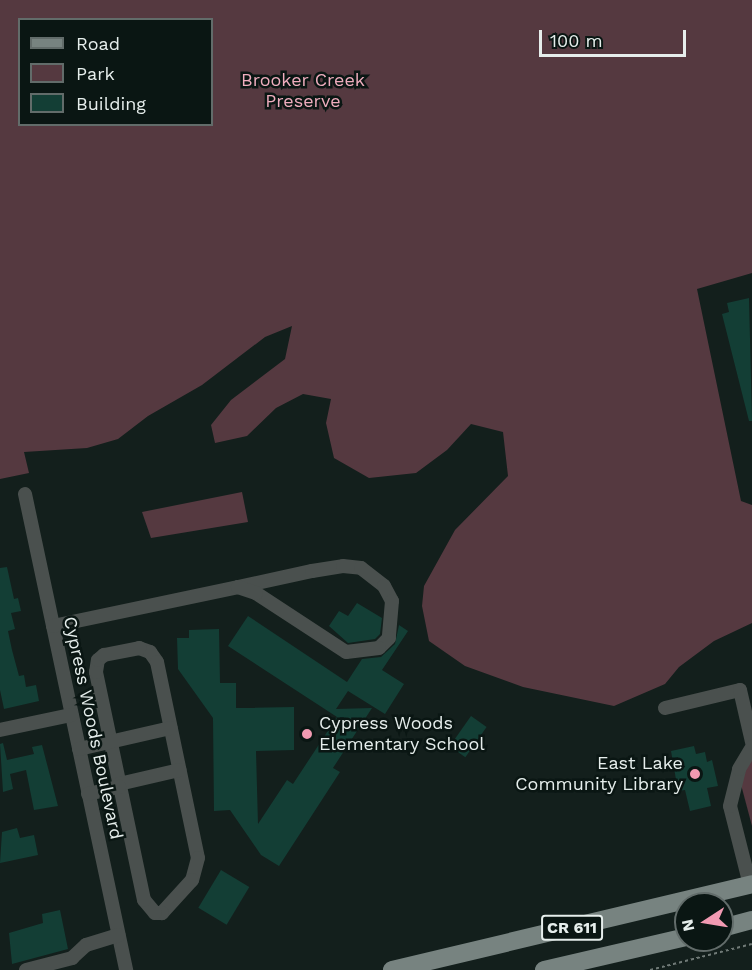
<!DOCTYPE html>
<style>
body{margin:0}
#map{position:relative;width:752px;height:970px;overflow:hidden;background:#131f1c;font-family:"Work Sans",sans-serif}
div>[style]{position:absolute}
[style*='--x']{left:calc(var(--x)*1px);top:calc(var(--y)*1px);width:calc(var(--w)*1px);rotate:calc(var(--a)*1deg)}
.green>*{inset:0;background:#553940}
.building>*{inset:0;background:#133e35;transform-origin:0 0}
.path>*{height:1.5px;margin-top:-0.75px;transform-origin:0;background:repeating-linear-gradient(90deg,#6f7976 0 3px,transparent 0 6px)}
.minor>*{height:14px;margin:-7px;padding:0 7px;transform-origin:7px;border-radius:7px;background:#4a504e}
.major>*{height:18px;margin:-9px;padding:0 9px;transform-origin:9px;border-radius:9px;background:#778380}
.dots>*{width:16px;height:16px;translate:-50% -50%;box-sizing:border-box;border:3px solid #0a1613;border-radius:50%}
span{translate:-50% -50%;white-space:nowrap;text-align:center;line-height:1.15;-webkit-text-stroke:5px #0a1613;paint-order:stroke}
.shield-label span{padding:2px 4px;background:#0a1613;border:2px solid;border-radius:4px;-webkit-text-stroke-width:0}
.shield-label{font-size:16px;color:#e6eeec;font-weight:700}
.park-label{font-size:18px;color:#efadbe}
.poi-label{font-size:18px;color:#e6eeec}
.left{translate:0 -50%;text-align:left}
.right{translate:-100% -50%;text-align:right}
.street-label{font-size:18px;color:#e6eeec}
.legend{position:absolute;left:18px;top:18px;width:195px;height:108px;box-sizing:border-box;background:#0a1613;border:2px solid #626c6a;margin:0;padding:8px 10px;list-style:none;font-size:18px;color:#e6eeec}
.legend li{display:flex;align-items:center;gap:12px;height:30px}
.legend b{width:30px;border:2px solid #626c6a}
.north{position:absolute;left:674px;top:892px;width:60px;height:60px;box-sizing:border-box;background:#0a1613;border:2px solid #626c6a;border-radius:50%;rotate:258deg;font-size:16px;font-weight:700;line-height:24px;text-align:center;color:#e6eeec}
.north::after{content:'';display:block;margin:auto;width:21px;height:27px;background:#f19ab2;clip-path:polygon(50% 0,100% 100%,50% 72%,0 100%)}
.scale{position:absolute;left:539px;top:30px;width:147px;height:27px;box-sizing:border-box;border:3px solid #e6eeec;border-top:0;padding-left:8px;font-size:18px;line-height:21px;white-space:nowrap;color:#e6eeec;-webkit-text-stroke:4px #0a1613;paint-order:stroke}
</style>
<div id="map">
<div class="green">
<div style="clip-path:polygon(evenodd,0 0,752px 0,752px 273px,697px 289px,741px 501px,752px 505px,752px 623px,714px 641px,679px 667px,665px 684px,614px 706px,523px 687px,465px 666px,429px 641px,422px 606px,424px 586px,455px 530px,508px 476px,503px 432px,471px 424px,447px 450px,416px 473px,369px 478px,334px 458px,326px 423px,331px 399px,303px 394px,276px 408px,247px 436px,215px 443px,211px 425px,231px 400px,285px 359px,292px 326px,265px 337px,202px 385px,148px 416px,118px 439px,87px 448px,24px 452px,29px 473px,0 479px,0 0,20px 20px,212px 20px,212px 124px,20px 124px,20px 20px)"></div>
<div style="clip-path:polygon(242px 492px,248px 522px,151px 538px,142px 512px)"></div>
<div style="clip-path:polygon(752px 758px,752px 826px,739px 777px)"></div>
</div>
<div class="building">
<div style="clip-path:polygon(749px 298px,752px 421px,749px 421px,722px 314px,729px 312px,727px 303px)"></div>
<div style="clip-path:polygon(7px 567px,14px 599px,18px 598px,21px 611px,11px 613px,15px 629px,8px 631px,12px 650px,19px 676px,24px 675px,26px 687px,36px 685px,39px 701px,4px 709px,0 690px,0 568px)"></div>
<div style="clip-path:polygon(357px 603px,382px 618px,380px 634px,375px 639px,348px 643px,329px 626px,339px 611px,348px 616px)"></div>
<div style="clip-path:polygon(248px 616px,347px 682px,362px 659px,381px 657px,395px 644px,399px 625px,408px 631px,382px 670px,404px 684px,385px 714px,348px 691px,336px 709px,372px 708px,333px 768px,340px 772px,279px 866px,261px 855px,230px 810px,214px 811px,213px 718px,178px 669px,177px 638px,189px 638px,189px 630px,219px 629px,220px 683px,236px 683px,236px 708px,294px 707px,294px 750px,256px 751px,258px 824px,287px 780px,293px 784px,337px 717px,228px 646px)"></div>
<div style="left:471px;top:716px;width:19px;height:37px;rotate:35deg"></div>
<div style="clip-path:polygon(3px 743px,7px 760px,34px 754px,32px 747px,42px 745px,58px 806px,34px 810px,26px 770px,10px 774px,13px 789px,3px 792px,0 744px)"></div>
<div style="clip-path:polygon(694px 746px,696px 754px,705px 752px,707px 762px,712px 760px,718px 786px,707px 788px,711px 806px,690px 811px,685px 790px,678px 791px,671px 751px)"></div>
<div style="clip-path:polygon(17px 828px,20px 838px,34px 835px,38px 855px,0 863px,2px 832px)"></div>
<div style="left:221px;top:870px;width:33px;height:44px;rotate:31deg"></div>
<div style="clip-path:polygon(60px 910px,68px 949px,12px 964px,9px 933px,43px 923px,42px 914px)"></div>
</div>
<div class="path">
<div style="--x:650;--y:970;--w:105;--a:-14.3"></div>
</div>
<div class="minor">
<div style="--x:25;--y:494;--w:487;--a:78"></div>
<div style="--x:53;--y:626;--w:189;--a:-11.9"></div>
<div style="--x:238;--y:587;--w:76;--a:-12.2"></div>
<div style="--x:312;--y:571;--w:31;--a:-9"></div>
<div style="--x:343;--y:566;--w:18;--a:6"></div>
<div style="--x:361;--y:568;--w:29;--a:38"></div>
<div style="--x:384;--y:586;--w:17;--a:62"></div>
<div style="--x:392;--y:601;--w:37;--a:95"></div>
<div style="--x:389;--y:638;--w:14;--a:135"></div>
<div style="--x:379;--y:648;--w:33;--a:173"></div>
<div style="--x:346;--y:652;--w:108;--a:-146.8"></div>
<div style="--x:256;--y:593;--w:19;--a:-162"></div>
<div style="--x:139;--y:648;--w:12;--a:20"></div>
<div style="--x:150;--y:652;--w:12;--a:55"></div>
<div style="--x:157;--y:662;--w:200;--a:78.2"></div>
<div style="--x:198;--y:858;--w:23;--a:105"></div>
<div style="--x:192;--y:880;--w:45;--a:132.3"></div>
<div style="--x:162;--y:913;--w:7;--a:180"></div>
<div style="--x:155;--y:913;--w:17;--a:-130"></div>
<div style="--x:144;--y:900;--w:233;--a:-101.9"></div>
<div style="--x:96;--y:672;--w:12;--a:-81"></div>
<div style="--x:98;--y:660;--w:8;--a:-40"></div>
<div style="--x:104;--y:655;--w:36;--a:-11"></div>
<div style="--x:665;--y:708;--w:77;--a:-13.5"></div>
<div style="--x:740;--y:690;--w:53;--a:77"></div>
<div style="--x:0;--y:730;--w:73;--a:-11.9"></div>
<div style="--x:79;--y:749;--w:94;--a:-12.9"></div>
<div style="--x:119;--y:784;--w:62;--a:-13.1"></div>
<div style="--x:88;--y:794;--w:32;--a:-13"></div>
<div style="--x:750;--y:885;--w:81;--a:-104.2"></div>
<div style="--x:730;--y:806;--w:38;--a:-76"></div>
<div style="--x:739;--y:769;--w:26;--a:-59"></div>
<div style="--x:26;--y:970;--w:48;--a:-14.6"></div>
<div style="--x:72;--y:958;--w:19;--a:-43"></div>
<div style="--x:86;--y:945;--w:34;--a:-17"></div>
</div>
<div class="major">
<div style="--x:722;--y:928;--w:31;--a:-15"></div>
<div style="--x:392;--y:970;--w:370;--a:-13.4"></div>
<div style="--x:544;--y:970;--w:146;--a:-13.1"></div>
</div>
<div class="dots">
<div style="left:307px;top:734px;background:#f19ab2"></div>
<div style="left:695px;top:774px;background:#f19ab2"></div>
</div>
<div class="shield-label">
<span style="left:572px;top:928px">CR 611</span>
</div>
<div class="park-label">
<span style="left:303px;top:91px">Brooker Creek<br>Preserve</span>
</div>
<div class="poi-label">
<span class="left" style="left:319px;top:734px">Cypress Woods<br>Elementary School</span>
<span class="right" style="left:683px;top:774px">East Lake<br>Community Library</span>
</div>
<div class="street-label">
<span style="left:93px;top:728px;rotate:78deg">Cypress Woods Boulevard</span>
</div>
<ul class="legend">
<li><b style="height:8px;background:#778380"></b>Road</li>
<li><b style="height:16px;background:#553940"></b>Park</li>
<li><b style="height:16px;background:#133e35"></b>Building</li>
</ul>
<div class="north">N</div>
<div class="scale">100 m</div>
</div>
